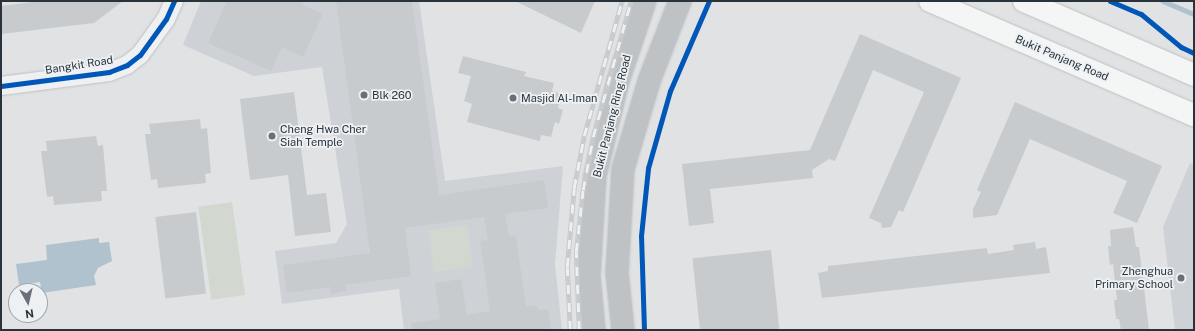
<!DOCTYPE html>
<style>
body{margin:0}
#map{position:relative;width:1195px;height:331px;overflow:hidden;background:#e0e2e4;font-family:"Public Sans",sans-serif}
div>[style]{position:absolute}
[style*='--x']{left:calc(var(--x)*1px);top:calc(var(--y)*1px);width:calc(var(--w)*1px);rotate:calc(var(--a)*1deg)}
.built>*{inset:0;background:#ced2d7}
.green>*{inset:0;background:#d2d8d0;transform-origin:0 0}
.water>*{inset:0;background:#b0c2ce}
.stream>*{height:4.5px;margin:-2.25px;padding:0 2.25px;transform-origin:2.25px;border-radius:2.25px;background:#b0c2ce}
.building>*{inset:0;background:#c8cbcd;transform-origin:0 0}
.roads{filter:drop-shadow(0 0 1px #bec0c2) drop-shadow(0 0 1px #bec0c2)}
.street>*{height:18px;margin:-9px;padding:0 9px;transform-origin:9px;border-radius:9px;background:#eff0f1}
.secondary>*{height:22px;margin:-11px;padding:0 11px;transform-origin:11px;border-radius:11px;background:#bec2c4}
.primary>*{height:22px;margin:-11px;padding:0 11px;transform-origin:11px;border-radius:11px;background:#f4f5f5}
.rail>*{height:4.5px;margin-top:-2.25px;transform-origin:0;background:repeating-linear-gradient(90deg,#edf1f4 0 9px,#c8cacc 0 18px);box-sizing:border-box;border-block:1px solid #c8cacc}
.cycleway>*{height:5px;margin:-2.5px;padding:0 2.5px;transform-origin:2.5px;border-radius:2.5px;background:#0057b8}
.dots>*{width:11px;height:11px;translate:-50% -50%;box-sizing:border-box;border:2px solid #edf1f4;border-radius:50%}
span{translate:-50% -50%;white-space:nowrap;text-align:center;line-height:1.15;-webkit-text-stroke:3.5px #edf1f4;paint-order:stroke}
.street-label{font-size:11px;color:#29333c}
.poi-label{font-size:11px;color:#29333c}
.left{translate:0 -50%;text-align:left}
.right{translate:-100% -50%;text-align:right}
.frame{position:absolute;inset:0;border:2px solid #29333c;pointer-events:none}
.north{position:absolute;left:8px;top:283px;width:40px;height:40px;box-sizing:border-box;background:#edf1f4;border:1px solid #9fa5aa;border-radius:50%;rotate:172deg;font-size:11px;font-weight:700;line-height:16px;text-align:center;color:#29333c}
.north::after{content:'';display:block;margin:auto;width:14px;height:18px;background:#697077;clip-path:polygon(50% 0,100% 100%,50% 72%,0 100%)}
</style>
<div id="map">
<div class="built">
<div style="clip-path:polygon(201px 1px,419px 1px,445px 181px,563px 166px,555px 264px,562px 330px,404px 330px,399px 289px,282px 304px,275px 251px,336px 243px,347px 224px,322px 67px,254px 76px,183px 45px)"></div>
<div style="clip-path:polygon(1190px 163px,1194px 165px,1194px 330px,1175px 330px,1163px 227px)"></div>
</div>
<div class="green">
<div style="left:232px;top:202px;width:94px;height:34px;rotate:82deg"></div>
<div style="left:467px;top:225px;width:42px;height:39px;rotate:82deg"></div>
</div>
<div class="water">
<div style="clip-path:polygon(99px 238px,99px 243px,109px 242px,112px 261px,98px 268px,94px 276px,96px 285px,42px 293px,40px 282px,19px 285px,16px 264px,47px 260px,46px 245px)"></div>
</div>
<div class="stream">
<div style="--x:1163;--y:1;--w:34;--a:23"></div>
</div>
<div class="building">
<div style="clip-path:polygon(41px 1px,123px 1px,94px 23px,1px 34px,1px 6px)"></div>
<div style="clip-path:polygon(227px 1px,303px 1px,301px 4px,323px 14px,303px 57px,282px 47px,271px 71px,208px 43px)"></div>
<div style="clip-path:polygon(336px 1px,412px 1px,439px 195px,544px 180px,548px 208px,505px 214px,509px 237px,516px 236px,526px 307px,537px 305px,538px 310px,548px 309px,551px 330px,412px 330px,411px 323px,440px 319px,435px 283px,461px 279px,467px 315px,490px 311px,480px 241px,488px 240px,484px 217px,405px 228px,411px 276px,345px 285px,346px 291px,331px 294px,330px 287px,287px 293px,283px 265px,370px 253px)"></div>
<div style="clip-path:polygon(515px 1px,595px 1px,581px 33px)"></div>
<div style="clip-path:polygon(860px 34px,961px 78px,903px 212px,899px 210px,891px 227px,882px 228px,881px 223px,869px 218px,924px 92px,873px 70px,835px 161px,829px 159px,812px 170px,813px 178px,710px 189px,714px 223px,689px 226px,682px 164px,810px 150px)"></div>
<div style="clip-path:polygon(463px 56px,526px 72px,524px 76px,554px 83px,552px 91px,561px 94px,558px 108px,563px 110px,559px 124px,555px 122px,551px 137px,541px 135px,540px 141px,467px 122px,472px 104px,464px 101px,471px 76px,458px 73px)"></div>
<div style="clip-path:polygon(294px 92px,307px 195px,326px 193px,331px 232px,295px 236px,288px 175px,250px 180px,240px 99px)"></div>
<div style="clip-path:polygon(1015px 102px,1162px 166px,1137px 223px,1113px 213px,1127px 181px,1030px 139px,997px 215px,973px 218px,973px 209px,981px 192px,977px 190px)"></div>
<div style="clip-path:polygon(200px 119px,201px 129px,207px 128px,211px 173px,205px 174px,206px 183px,158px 188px,157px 179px,151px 180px,147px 150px,145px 134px,151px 134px,149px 124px)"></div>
<div style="clip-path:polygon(96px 136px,98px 146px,103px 145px,107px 191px,101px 191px,102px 201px,54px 205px,53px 196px,47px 197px,41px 151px,47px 151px,46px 141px)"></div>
<div style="left:196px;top:212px;width:82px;height:41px;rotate:83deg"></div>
<div style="clip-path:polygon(1133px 227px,1136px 247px,1139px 247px,1149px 330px,1121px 330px,1119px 319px,1116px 319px,1114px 300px,1117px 300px,1113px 264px,1110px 265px,1108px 246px,1111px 246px,1110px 230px)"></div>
<div style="clip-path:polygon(1035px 242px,1036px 249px,1046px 247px,1050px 273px,822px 298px,818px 273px,828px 271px,828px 266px,987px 248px,988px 254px,1014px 250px,1013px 245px)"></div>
<div style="left:771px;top:250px;width:81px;height:79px;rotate:84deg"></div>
</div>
<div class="roads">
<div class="street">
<div style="--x:1;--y:86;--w:109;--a:-7.4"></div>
<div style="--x:109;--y:72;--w:19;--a:-21"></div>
<div style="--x:127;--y:65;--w:16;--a:-38"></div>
<div style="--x:140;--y:55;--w:44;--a:-54.2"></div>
<div style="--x:166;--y:19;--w:20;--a:-66"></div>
</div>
<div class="secondary">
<div style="--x:594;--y:330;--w:54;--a:-95.3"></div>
<div style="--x:589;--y:276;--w:100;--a:-86.6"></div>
<div style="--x:595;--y:176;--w:98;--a:-76.4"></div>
<div style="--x:618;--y:81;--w:84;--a:-71.4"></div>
<div style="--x:623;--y:330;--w:57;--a:-96"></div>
<div style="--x:617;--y:273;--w:104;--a:-86.7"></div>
<div style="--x:623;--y:169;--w:92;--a:-73.5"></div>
<div style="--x:649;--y:81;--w:86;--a:-68.8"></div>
</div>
<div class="primary">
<div style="--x:930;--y:1;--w:288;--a:23.4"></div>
<div style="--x:1024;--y:1;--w:185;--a:23.5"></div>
</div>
</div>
<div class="rail">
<div style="--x:570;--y:330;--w:63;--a:-92.7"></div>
<div style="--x:567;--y:267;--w:79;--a:-84.9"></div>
<div style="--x:574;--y:188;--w:53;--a:-79.1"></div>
<div style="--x:584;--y:136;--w:140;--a:-74.3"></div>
<div style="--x:579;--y:330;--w:78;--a:-92.2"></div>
<div style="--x:576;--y:252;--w:62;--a:-83.6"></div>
<div style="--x:583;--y:190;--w:54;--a:-79.3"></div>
<div style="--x:593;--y:137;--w:141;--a:-74.4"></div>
</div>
<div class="cycleway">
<div style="--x:1110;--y:1;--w:34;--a:23"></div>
<div style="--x:1141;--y:14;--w:52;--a:39.5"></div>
<div style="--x:1181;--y:47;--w:14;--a:25"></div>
<div style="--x:1;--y:86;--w:109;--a:-7.4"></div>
<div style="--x:109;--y:72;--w:19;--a:-21"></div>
<div style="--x:127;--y:65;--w:16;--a:-38"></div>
<div style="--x:140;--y:55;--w:44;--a:-54.2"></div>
<div style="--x:166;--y:19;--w:20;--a:-66"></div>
<div style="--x:644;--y:330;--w:94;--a:-91.8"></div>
<div style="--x:641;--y:236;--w:68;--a:-84.1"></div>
<div style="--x:648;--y:168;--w:80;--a:-74.1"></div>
<div style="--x:670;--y:91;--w:98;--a:-66.6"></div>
</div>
<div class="dots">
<div style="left:364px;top:95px;background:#697077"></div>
<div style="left:513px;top:98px;background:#697077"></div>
<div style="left:272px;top:136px;background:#697077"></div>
<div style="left:1181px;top:278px;background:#697077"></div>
</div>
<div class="street-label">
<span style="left:1062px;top:58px;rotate:23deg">Bukit Panjang Road</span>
<span style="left:79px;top:65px;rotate:-9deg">Bangkit Road</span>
<span style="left:612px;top:116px;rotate:-76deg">Bukit Panjang Ring Road</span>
</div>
<div class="poi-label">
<span class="left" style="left:372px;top:95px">Blk 260</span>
<span class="left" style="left:521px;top:98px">Masjid Al-Iman</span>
<span class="left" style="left:280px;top:136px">Cheng Hwa Cher<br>Siah Temple</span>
<span class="right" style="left:1173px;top:278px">Zhenghua<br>Primary School</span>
</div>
<div class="frame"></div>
<div class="north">N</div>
</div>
